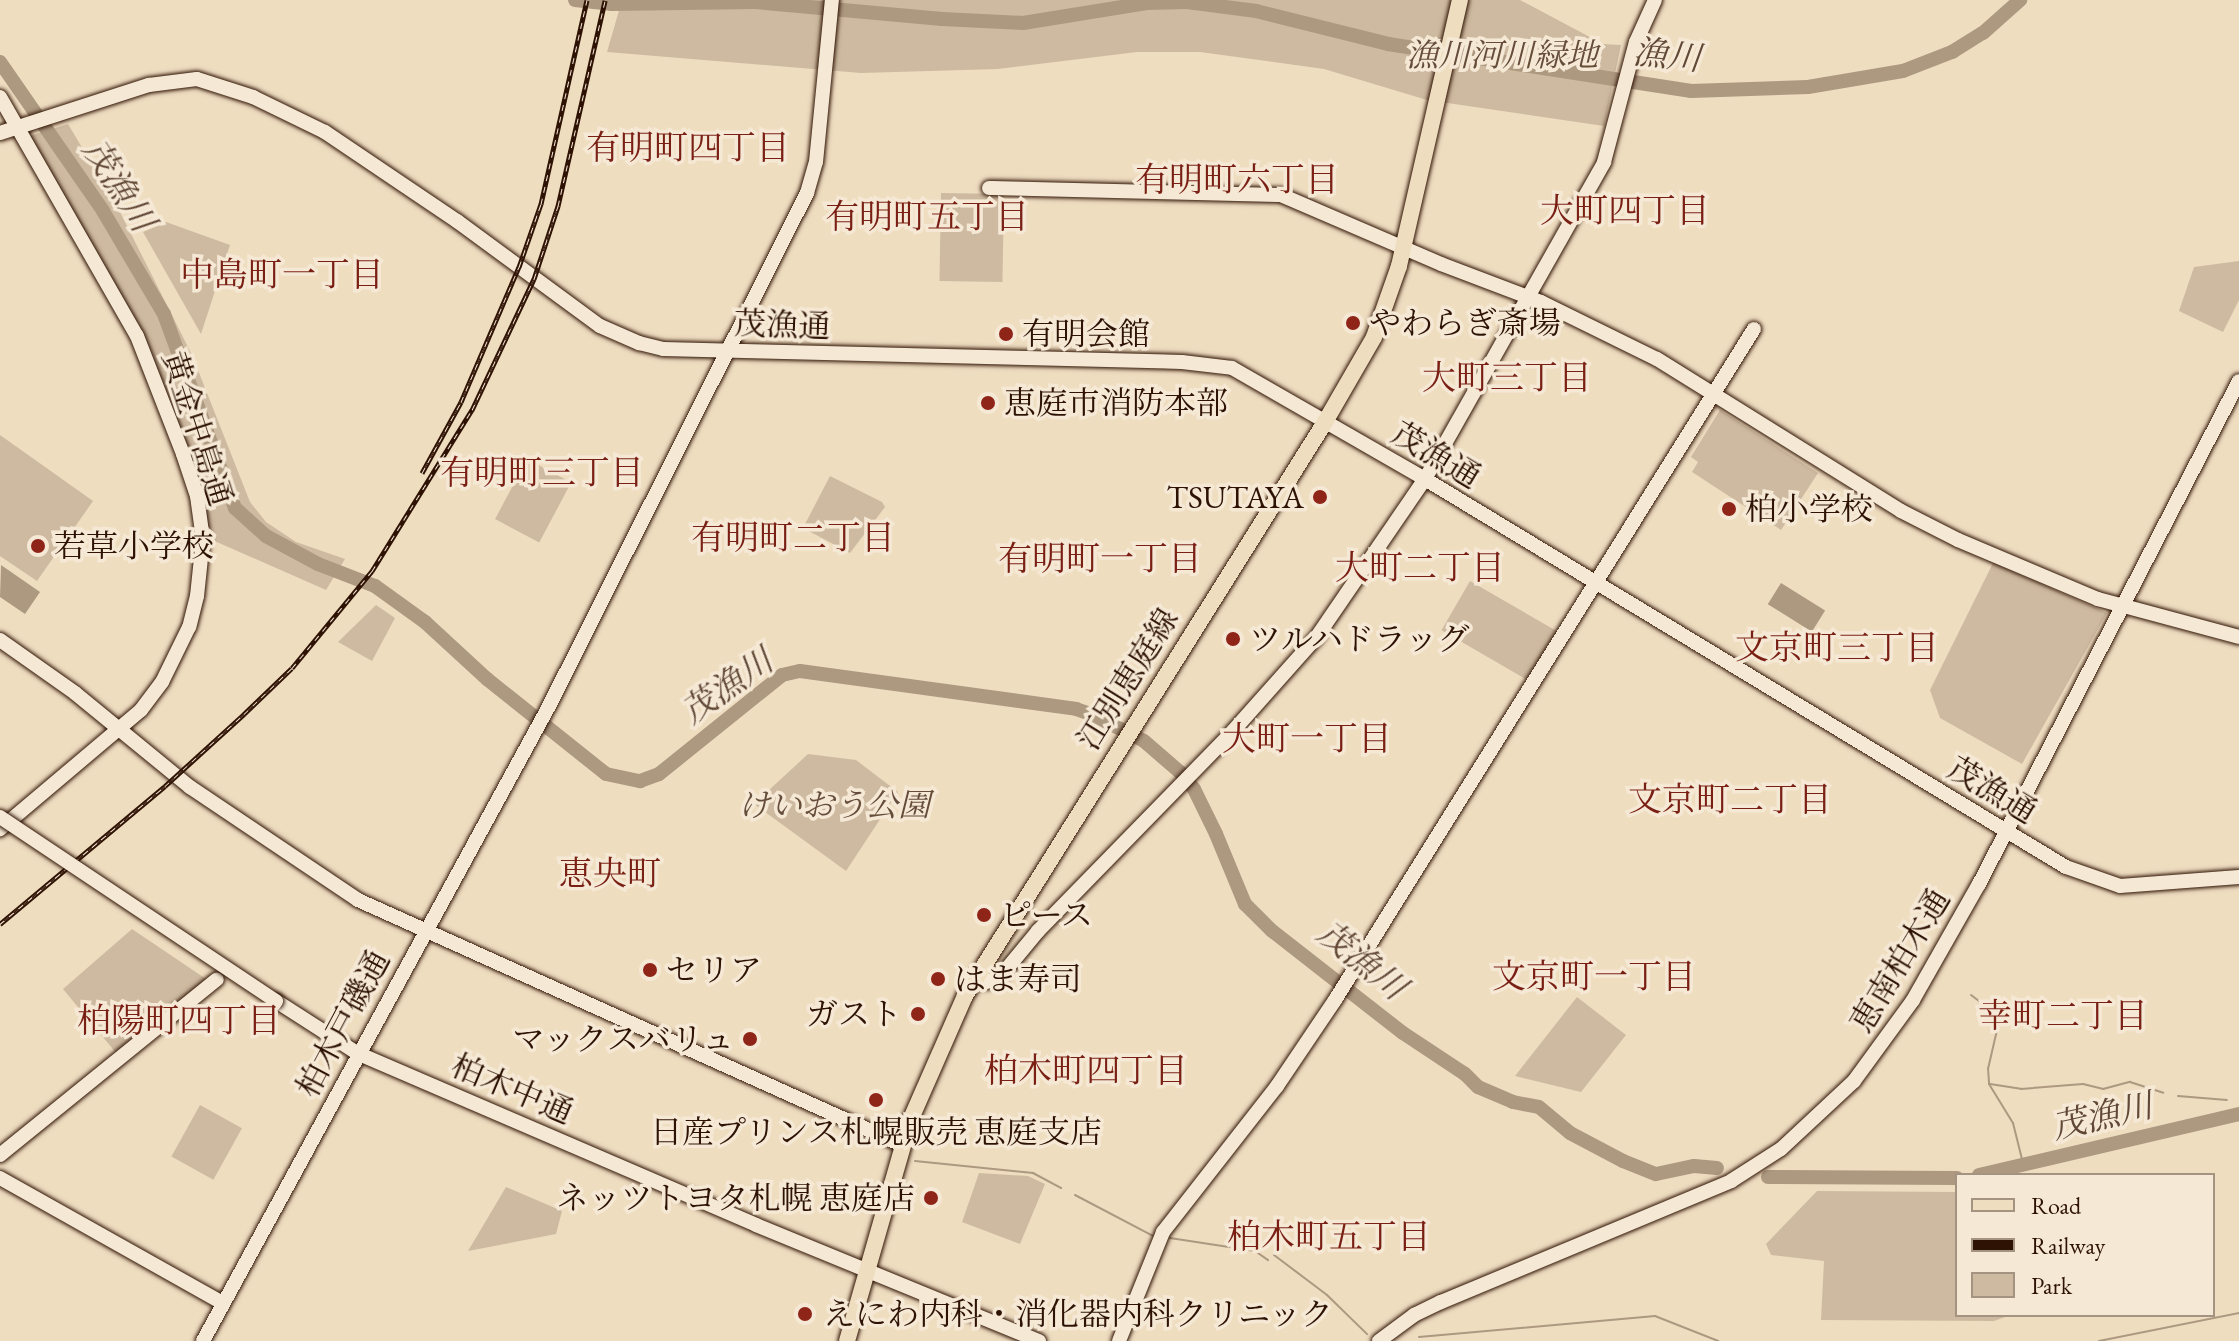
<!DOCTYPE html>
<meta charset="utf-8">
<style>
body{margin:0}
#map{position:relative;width:2239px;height:1341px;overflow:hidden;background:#efddc0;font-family:"EB Garamond","Noto Serif JP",serif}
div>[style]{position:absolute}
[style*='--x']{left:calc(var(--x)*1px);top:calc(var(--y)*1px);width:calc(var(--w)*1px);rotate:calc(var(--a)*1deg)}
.green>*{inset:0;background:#cebaa0;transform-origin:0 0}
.water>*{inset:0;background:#ad9880;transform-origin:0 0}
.stream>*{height:2px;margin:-1px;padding:0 1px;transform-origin:1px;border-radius:1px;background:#ad9880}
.river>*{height:14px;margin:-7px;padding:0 7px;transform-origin:7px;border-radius:7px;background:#ad9880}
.roads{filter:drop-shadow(0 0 2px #2e1203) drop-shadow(0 0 2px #2e1203)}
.secondary>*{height:14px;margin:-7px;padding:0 7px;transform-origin:7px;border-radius:7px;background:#f5e9d6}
.primary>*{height:16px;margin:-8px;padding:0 8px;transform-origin:8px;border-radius:8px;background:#efddc0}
.rail>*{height:5px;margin-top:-2.5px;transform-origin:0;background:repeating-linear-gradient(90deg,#f5e9d6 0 6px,#2e1203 0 12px);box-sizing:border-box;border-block:2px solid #2e1203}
.bridges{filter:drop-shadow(0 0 2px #2e1203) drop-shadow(0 0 2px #2e1203)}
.secondary-bridge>*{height:14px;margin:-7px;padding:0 7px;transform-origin:7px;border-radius:7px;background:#f5e9d6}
.dots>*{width:22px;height:22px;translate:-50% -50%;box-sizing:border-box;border:4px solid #f5e9d6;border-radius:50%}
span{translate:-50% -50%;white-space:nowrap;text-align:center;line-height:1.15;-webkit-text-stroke:7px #f5e9d6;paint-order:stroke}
.park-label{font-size:32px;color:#664d3a;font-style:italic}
.poi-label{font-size:32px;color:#2e1203}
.left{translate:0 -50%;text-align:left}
.right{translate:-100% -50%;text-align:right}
.street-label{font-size:32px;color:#2e1203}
.water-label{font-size:34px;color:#614835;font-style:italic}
.neighbourhood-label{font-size:34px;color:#7a1f14}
.legend{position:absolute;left:1955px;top:1173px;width:260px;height:144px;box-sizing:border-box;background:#f5e9d6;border:2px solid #a59382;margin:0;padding:10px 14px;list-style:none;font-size:24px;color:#2e1203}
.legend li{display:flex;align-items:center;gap:16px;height:40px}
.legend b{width:40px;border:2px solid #a59382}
</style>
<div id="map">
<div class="green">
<div style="clip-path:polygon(622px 0,1520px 0,1603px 44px,1621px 45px,1604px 126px,1427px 100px,1324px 69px,1200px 52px,1137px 52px,998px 69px,861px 73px,607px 52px)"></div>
<div style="clip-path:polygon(68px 124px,118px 208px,192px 355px,250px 502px,266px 522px,296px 542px,345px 559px,326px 590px,210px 539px,200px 494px,144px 339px,30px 136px)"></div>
<div style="left:941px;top:193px;width:63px;height:88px;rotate:1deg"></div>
<div style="clip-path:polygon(166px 222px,230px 245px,201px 334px,143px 232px)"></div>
<div style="clip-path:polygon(2239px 261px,2239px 300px,2223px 332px,2179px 311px,2194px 267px)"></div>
<div style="clip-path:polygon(1720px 410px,1818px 473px,1781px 530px,1692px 472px,1698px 462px,1691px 457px)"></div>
<div style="clip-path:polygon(0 435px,93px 501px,37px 581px,0 556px)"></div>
<div style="left:527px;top:459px;width:50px;height:68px;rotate:28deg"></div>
<div style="clip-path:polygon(830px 476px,882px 502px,885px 507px,850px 553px,803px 528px)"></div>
<div style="clip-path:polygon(1993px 563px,2107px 613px,2022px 764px,1940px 718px,1930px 690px)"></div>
<div style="left:1470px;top:581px;width:103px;height:57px;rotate:30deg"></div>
<div style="clip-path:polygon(376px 605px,395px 618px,372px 661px,338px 642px)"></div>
<div style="clip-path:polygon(808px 754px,856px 760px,898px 792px,846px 871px,754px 804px)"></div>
<div style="clip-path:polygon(132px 929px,206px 979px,117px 1054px,63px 989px)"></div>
<div style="clip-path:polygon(1577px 997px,1626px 1035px,1581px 1092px,1515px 1076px)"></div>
<div style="left:200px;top:1105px;width:48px;height:59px;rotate:29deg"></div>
<div style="clip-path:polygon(979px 1173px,1028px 1176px,1045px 1184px,1020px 1244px,962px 1222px)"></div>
<div style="clip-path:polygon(506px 1187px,562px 1211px,556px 1234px,468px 1251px)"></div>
<div style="clip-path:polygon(1817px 1191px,1957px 1192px,1957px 1315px,2011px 1315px,1994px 1321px,1821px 1320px,1824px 1261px,1771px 1255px,1766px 1244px)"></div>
</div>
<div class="water">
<div style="clip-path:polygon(1px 565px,40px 592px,25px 614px,0 597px)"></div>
<div style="left:1781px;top:583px;width:52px;height:25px;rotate:32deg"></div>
</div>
<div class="stream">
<div style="--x:1971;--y:995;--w:25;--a:37"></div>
<div style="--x:1991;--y:1010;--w:6;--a:72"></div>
<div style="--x:1993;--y:1016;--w:15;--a:74"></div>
<div style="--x:1997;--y:1030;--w:39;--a:103"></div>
<div style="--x:1988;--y:1068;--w:16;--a:86"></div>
<div style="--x:1989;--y:1084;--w:46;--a:58.4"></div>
<div style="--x:2013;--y:1123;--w:45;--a:76"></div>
<div style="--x:1990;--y:1084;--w:31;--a:9"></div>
<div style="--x:2021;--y:1089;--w:62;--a:-4.6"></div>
<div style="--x:2083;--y:1084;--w:21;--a:14"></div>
<div style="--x:2103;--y:1089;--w:28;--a:-15"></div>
<div style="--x:2130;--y:1082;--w:35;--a:18"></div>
<div style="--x:2178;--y:1096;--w:49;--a:4.7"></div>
<div style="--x:915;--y:1161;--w:119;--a:5.8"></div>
<div style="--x:1033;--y:1173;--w:32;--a:28"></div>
<div style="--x:1075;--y:1195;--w:88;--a:27.7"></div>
<div style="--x:1170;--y:1238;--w:86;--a:8.7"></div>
<div style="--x:1255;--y:1251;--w:16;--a:35"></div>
<div style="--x:1274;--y:1255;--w:66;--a:37"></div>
<div style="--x:1327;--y:1295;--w:56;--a:44.3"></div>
<div style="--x:1419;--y:1337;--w:237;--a:-5.1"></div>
<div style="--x:1655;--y:1316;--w:68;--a:21.6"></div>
<div style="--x:2099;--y:1341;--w:143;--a:-11.3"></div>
</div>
<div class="river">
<div style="--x:575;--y:0;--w:36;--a:6"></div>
<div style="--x:611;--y:4;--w:144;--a:-0.8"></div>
<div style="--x:755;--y:2;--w:188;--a:5.2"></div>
<div style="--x:942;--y:19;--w:81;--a:2.8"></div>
<div style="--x:1023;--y:23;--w:125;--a:-9.2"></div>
<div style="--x:1146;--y:3;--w:41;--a:-1.4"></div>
<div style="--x:1187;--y:2;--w:70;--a:7.4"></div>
<div style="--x:1256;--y:11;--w:136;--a:14"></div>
<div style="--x:1388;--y:44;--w:307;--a:8.8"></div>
<div style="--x:1691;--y:91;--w:117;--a:-2"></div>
<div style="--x:1808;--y:87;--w:96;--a:-9.6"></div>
<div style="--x:1903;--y:71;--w:53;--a:-21.2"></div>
<div style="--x:1952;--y:52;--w:36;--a:-32"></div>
<div style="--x:1983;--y:33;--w:50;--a:-41.7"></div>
<div style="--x:0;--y:62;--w:181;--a:55.3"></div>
<div style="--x:103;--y:211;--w:120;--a:59.4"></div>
<div style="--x:164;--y:314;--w:207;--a:69.9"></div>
<div style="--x:235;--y:508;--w:42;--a:42.1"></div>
<div style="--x:266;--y:536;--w:59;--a:28.3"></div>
<div style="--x:318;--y:564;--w:61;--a:21.1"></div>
<div style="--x:375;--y:586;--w:62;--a:35.8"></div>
<div style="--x:425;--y:622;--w:84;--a:42.6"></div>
<div style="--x:487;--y:679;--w:152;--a:38.6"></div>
<div style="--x:606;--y:774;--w:35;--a:12"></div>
<div style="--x:640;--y:781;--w:20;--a:-20"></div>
<div style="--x:659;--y:774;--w:158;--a:-38.8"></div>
<div style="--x:782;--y:675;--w:18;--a:-13"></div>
<div style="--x:800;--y:671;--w:279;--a:7.8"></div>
<div style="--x:1076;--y:709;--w:18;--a:19"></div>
<div style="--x:1093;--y:715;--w:57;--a:27"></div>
<div style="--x:1144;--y:741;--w:49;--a:40.9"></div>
<div style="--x:1181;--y:773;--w:21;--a:51"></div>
<div style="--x:1194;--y:789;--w:50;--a:63.9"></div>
<div style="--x:1216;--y:834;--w:76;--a:67.5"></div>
<div style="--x:1245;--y:904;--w:37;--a:45"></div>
<div style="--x:1271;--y:930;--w:167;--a:38"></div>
<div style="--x:1403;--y:1033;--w:74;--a:33.5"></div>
<div style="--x:1465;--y:1074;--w:18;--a:45"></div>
<div style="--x:1478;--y:1087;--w:38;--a:23"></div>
<div style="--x:1513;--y:1102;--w:26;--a:11"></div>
<div style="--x:1539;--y:1107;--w:40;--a:40"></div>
<div style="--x:1570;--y:1133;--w:60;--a:27.8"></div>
<div style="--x:1623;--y:1161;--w:35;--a:22"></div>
<div style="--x:1656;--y:1174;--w:39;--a:-12"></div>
<div style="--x:1694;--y:1166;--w:23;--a:5"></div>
<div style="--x:1979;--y:1175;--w:267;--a:-13.2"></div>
<div style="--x:1768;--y:1177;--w:189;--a:0.3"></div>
</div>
<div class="roads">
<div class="secondary">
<div style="--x:0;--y:97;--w:275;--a:60.2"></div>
<div style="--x:137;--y:336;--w:127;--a:68.7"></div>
<div style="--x:183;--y:454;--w:44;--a:71.6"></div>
<div style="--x:197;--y:496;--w:43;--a:82.1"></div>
<div style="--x:203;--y:539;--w:57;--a:96"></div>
<div style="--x:197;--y:596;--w:32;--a:104"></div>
<div style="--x:189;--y:627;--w:61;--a:116.1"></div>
<div style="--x:162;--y:682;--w:35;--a:127"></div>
<div style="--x:141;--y:710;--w:185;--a:139.8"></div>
<div style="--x:0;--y:133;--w:157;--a:-17.9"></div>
<div style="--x:149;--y:85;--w:48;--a:-7.1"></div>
<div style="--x:197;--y:79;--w:59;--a:17.8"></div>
<div style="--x:253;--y:97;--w:80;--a:25.9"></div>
<div style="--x:325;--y:132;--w:159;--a:34"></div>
<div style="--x:457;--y:221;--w:177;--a:36.3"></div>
<div style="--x:600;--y:326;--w:43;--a:23.6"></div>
<div style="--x:639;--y:343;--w:25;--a:14"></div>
<div style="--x:663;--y:349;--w:519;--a:1.43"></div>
<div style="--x:1182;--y:362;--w:50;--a:6.8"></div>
<div style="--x:1232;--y:368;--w:223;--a:29.9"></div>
<div style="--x:1425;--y:479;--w:749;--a:31.19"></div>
<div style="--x:2066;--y:867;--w:57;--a:19.4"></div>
<div style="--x:2120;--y:886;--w:119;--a:-4.3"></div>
<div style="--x:989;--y:188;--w:292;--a:1.4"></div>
<div style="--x:1281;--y:195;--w:174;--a:23.3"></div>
<div style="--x:1441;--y:264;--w:107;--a:20.8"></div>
<div style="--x:1541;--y:302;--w:129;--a:26.2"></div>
<div style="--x:1657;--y:359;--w:287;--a:31.9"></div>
<div style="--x:1901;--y:511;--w:64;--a:27"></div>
<div style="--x:1958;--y:540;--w:152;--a:22.9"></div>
<div style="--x:2098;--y:599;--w:146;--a:15.1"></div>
<div style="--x:0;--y:640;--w:92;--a:35.2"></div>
<div style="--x:75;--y:693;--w:149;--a:39.3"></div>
<div style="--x:190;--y:787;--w:202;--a:33.9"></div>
<div style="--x:358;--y:900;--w:597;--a:24.25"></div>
<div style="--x:975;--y:980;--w:11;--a:10"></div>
<div style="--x:986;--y:982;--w:15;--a:-20"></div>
<div style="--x:1000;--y:977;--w:60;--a:-50.4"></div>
<div style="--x:1038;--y:931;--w:279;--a:-45.7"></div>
<div style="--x:1233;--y:731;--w:125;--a:-48.3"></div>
<div style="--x:1316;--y:638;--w:193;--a:-55.6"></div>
<div style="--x:1425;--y:479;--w:364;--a:-60.5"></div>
<div style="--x:1604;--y:162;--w:124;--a:-75.1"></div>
<div style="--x:1636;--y:42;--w:46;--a:-65.7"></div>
<div style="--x:276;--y:1001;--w:96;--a:32.7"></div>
<div style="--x:357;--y:1053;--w:434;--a:23.3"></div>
<div style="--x:756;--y:1225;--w:306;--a:22.3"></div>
<div style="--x:0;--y:1155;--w:279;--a:-39"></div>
<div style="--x:0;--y:1178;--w:256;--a:29.3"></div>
<div style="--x:203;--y:1341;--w:723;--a:-61.41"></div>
<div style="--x:549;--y:706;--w:574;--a:-63.3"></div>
<div style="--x:807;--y:193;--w:32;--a:-74"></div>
<div style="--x:816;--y:162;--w:163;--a:-84.4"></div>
<div style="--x:1119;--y:1341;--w:118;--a:-68"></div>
<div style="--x:1163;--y:1232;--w:185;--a:-52"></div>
<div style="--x:1277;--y:1086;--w:104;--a:-56"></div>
<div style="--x:1335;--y:1000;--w:791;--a:-58.02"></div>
<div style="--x:1379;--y:1341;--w:44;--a:-36.6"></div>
<div style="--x:1414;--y:1315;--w:30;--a:-26"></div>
<div style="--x:1441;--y:1302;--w:314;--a:-22.6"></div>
<div style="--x:1731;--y:1181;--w:59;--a:-32.6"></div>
<div style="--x:1781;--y:1149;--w:100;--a:-43"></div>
<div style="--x:1854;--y:1081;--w:100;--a:-53.9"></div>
<div style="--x:1913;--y:1000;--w:133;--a:-60.4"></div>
<div style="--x:1979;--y:884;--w:566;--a:-62.67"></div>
</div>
<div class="primary">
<div style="--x:847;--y:1341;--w:229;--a:-74"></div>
<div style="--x:910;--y:1121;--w:137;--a:-66.3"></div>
<div style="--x:965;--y:996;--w:678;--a:-57.9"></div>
<div style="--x:1325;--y:422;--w:98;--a:-60"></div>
<div style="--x:1374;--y:337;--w:75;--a:-70.6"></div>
<div style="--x:1399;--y:266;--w:273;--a:-77.1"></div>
</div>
</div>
<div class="rail">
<div style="--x:422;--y:473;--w:81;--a:-61.2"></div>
<div style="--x:461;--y:402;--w:147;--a:-66.8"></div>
<div style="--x:519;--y:267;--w:67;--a:-70.8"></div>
<div style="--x:541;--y:204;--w:209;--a:-77.3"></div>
<div style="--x:0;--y:924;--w:215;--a:-39.9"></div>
<div style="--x:165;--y:786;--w:107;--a:-42.3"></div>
<div style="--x:244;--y:714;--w:66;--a:-43.8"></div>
<div style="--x:292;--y:668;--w:126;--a:-50.5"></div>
<div style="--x:372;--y:571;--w:190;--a:-58.2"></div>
<div style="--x:472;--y:410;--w:145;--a:-64.7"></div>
<div style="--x:534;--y:279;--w:77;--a:-71.8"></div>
<div style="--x:558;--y:206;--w:211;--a:-77.1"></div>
</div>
<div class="bridges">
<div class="secondary-bridge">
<div style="--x:0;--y:817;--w:332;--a:33.7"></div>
</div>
</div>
<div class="dots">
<div style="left:1353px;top:323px;background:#8f2418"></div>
<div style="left:1006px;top:334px;background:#8f2418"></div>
<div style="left:988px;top:403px;background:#8f2418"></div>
<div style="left:1320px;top:497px;background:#8f2418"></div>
<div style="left:1729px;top:509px;background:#8f2418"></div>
<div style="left:38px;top:546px;background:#8f2418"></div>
<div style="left:1233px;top:639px;background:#8f2418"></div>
<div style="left:984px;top:915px;background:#8f2418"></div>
<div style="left:650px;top:970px;background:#8f2418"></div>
<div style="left:938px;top:979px;background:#8f2418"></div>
<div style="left:918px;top:1014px;background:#8f2418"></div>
<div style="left:750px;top:1039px;background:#8f2418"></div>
<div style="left:876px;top:1100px;background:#8f2418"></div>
<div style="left:931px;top:1198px;background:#8f2418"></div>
<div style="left:805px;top:1314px;background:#8f2418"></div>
</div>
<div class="park-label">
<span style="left:1502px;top:55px">漁川河川緑地</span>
<span style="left:834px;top:805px">けいおう公園</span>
</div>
<div class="poi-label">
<span class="left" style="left:1369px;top:323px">やわらぎ斎場</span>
<span class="left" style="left:1022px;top:334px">有明会館</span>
<span class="left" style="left:1004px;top:403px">恵庭市消防本部</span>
<span class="right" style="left:1304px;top:497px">TSUTAYA</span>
<span class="left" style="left:1745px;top:509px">柏小学校</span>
<span class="left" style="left:54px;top:546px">若草小学校</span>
<span class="left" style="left:1249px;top:639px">ツルハドラッグ</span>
<span class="left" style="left:1000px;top:915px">ピース</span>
<span class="left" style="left:666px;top:970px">セリア</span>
<span class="left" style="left:954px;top:979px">はま寿司</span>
<span class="right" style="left:902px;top:1014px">ガスト</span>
<span class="right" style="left:734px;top:1039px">マックスバリュ</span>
<span style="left:876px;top:1132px">日産プリンス札幌販売 恵庭支店</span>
<span class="right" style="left:915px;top:1198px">ネッツトヨタ札幌 恵庭店</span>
<span class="left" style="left:823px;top:1314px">えにわ内科・消化器内科クリニック</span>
</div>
<div class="street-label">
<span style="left:782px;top:325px;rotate:2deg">茂漁通</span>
<span style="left:197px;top:428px;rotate:72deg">黄金中島通</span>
<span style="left:1436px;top:455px;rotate:31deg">茂漁通</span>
<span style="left:1128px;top:679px;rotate:-58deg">江別恵庭線</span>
<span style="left:1992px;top:790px;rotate:31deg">茂漁通</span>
<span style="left:1900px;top:961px;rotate:-59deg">恵南柏木通</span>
<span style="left:343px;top:1024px;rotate:-62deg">柏木戸磯通</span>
<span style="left:512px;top:1089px;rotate:23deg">柏木中通</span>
</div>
<div class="water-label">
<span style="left:1667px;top:55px;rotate:6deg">漁川</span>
<span style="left:119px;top:185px;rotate:57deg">茂漁川</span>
<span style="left:727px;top:686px;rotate:-35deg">茂漁川</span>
<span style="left:1362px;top:960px;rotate:39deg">茂漁川</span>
<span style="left:2102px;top:1116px;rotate:-13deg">茂漁川</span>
</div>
<div class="neighbourhood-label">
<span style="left:688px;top:148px">有明町四丁目</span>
<span style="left:1237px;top:180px">有明町六丁目</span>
<span style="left:1625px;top:211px">大町四丁目</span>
<span style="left:927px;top:217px">有明町五丁目</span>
<span style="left:282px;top:275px">中島町一丁目</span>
<span style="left:1507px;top:378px">大町三丁目</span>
<span style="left:542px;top:473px">有明町三丁目</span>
<span style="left:793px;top:538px">有明町二丁目</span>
<span style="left:1100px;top:559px">有明町一丁目</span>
<span style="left:1420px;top:568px">大町二丁目</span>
<span style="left:1837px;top:648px">文京町三丁目</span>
<span style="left:1307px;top:739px">大町一丁目</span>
<span style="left:1730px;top:800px">文京町二丁目</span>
<span style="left:610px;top:874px">恵央町</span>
<span style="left:1594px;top:977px">文京町一丁目</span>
<span style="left:2063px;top:1016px">幸町二丁目</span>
<span style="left:179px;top:1021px">柏陽町四丁目</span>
<span style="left:1086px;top:1071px">柏木町四丁目</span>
<span style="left:1329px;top:1237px">柏木町五丁目</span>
</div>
<ul class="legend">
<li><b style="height:10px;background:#efddc0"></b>Road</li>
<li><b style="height:10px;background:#2e1203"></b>Railway</li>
<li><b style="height:22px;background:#cebaa0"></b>Park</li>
</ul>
</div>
